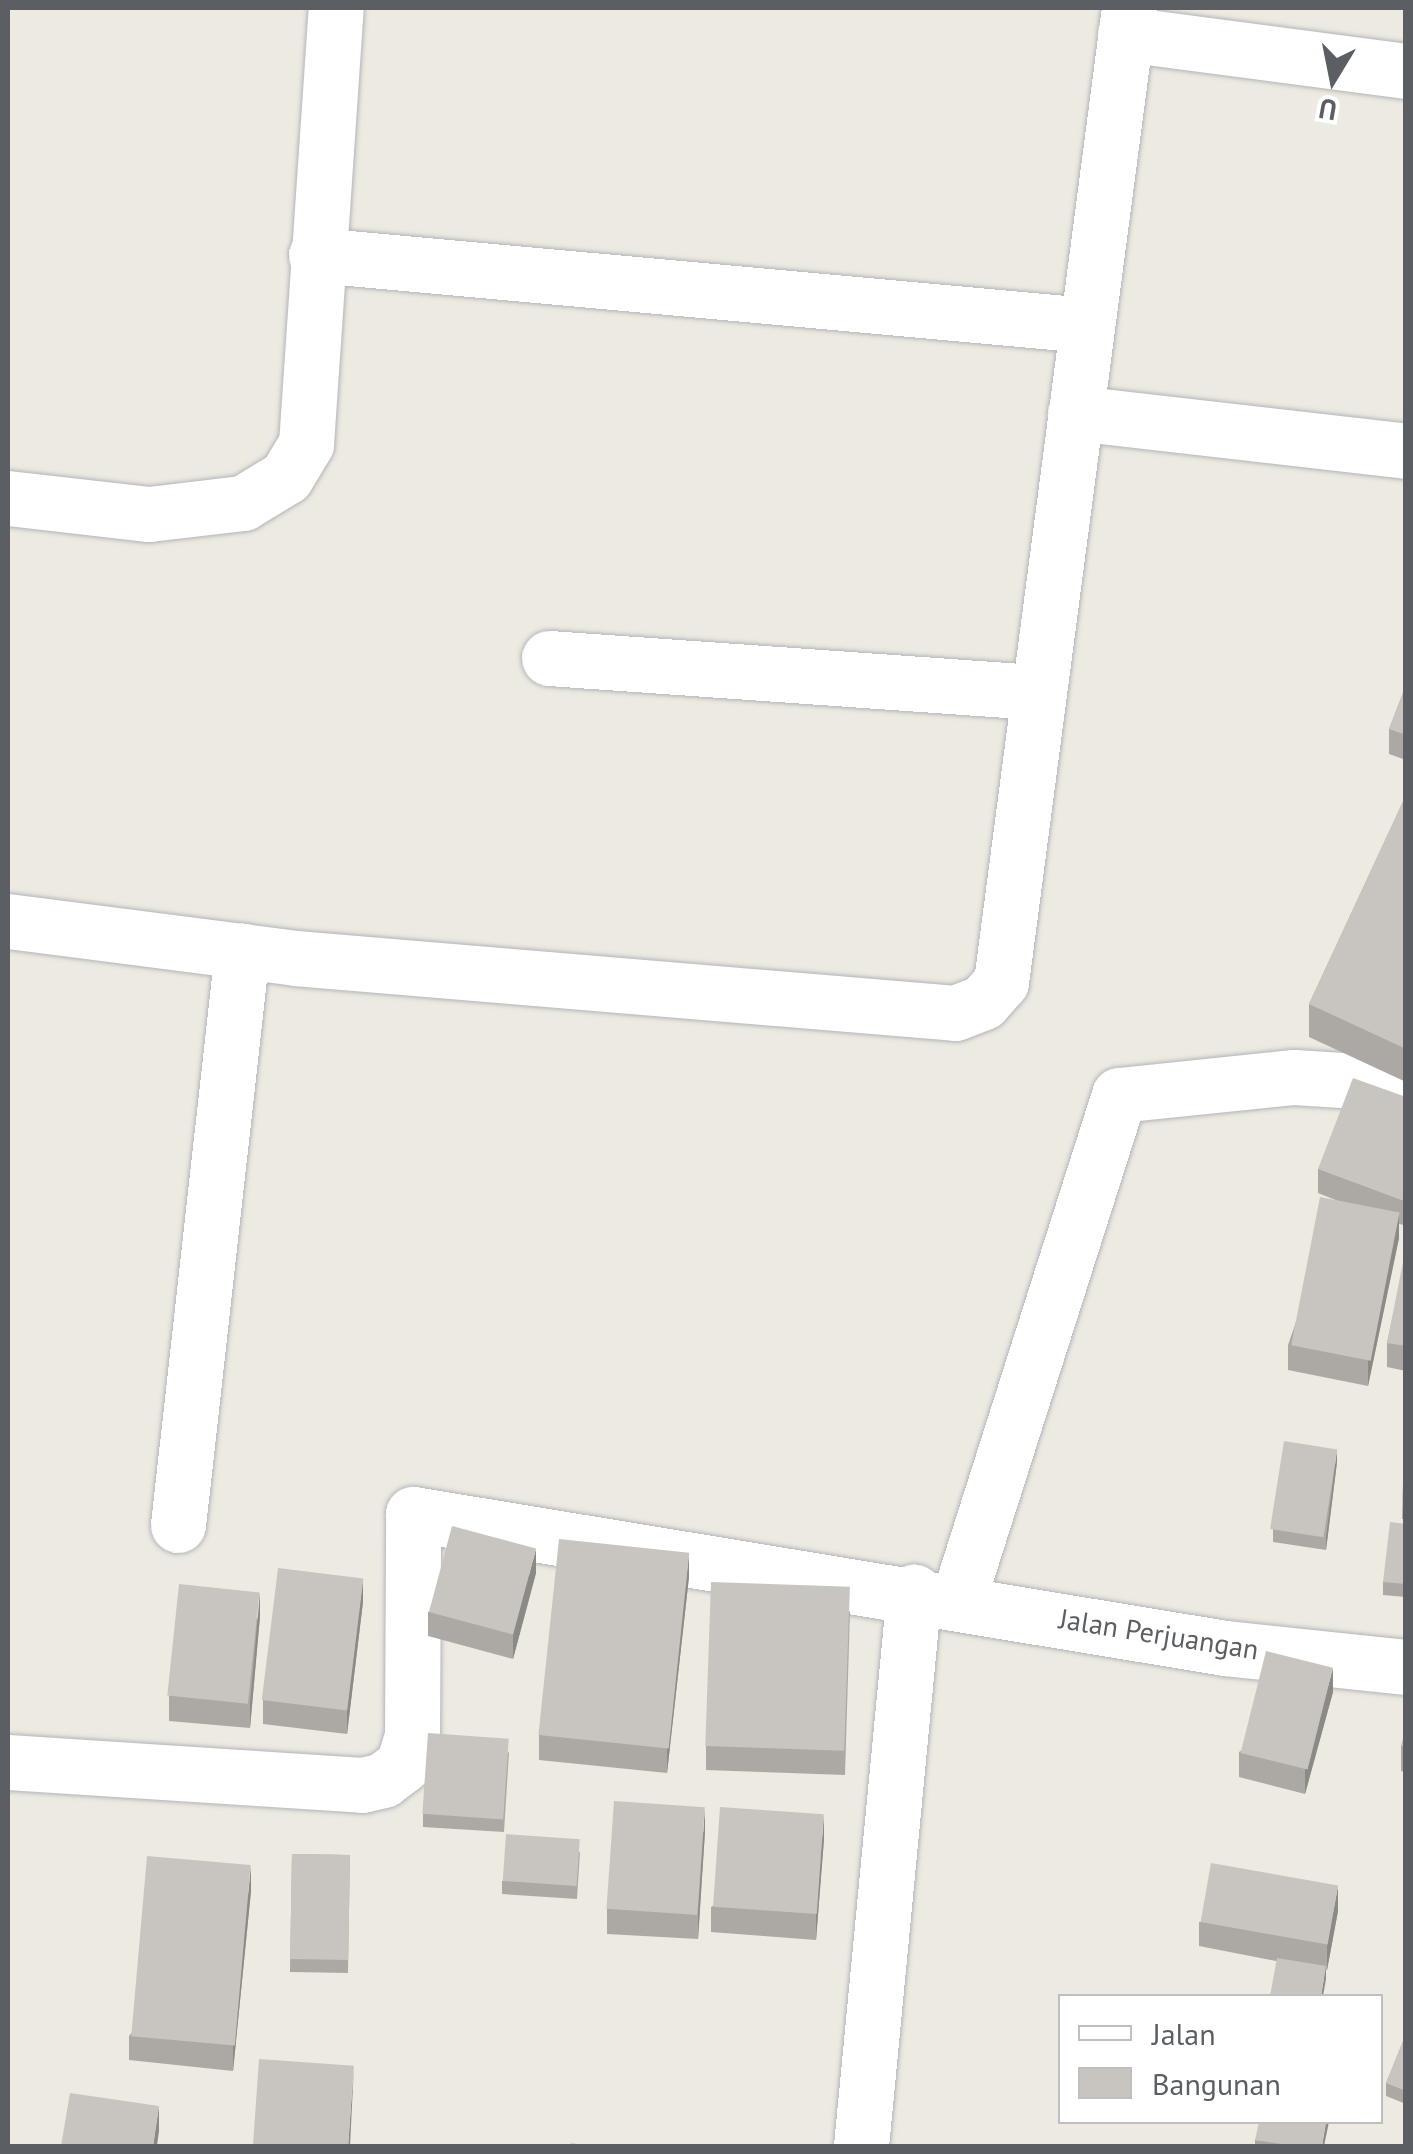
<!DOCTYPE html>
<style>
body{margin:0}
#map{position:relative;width:1413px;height:2154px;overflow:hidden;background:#edeae2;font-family:"PT Sans",sans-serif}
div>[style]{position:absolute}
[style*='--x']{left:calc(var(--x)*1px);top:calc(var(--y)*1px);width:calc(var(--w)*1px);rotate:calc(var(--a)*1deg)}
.roads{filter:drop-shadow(0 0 2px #b3b5b9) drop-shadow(0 0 2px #b3b5b9)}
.street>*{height:55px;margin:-27.5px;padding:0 27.5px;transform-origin:27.5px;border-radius:27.5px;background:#fff}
.wall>*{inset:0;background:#aca9a5;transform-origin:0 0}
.shaded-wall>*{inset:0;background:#8c8a86}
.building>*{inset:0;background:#c8c5c0;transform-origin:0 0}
span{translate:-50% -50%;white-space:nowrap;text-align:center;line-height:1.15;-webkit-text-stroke:8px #fff;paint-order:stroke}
.street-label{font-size:28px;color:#5b5f63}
.frame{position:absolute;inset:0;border:10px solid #5b5f63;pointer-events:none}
.legend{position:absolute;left:1058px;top:1994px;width:325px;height:130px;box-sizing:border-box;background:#fff;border:2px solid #bdbfc1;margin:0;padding:12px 18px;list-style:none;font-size:30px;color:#5b5f63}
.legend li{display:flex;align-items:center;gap:20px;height:50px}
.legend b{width:50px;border:2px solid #bdbfc1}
.north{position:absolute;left:1283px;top:30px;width:100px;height:100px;-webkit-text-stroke:8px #fff;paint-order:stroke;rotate:190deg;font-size:28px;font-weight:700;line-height:40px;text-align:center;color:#5b5f63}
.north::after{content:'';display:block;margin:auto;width:35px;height:45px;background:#5b5f63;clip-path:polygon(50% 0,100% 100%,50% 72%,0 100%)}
</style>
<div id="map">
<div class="roads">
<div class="street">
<div style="--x:1125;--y:34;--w:283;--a:7.5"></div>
<div style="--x:316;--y:255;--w:773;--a:5.19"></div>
<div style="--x:1075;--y:413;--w:333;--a:6.5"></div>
<div style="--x:8;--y:498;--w:142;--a:6.5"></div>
<div style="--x:149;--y:514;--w:95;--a:-6.7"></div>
<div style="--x:243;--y:503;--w:50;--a:-31.2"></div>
<div style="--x:286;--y:477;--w:39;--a:-59"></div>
<div style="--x:306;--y:444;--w:437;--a:-86.1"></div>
<div style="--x:549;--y:658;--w:488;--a:4"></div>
<div style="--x:8;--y:921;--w:289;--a:7.3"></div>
<div style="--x:295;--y:958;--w:662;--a:4.76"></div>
<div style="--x:955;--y:1013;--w:30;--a:-21"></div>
<div style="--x:983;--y:1002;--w:27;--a:-48"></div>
<div style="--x:1001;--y:982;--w:982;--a:-82.51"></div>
<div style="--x:178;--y:1525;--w:578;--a:-83.64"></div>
<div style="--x:958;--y:1600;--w:530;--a:-72.32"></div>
<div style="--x:1119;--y:1095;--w:176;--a:-5.9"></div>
<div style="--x:1294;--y:1077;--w:112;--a:3.6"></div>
<div style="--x:8;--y:1762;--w:355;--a:3.7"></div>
<div style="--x:362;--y:1785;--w:22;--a:-13"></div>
<div style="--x:383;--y:1780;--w:25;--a:-37"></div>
<div style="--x:403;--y:1765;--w:30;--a:-73"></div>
<div style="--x:412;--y:1736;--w:222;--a:-89.7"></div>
<div style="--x:413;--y:1514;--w:823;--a:9.37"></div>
<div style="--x:1225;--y:1648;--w:182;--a:6"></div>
<div style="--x:861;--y:2146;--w:557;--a:-84.54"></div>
</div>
</div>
<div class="wall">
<div style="clip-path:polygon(1406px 685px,1406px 760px,1389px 754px,1389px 729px)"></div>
<div style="clip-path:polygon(1406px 795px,1406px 1082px,1309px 1037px,1309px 1004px)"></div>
<div style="clip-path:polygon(1406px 1097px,1406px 1222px,1404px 1225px,1399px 1224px,1399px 1238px,1368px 1386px,1288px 1370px,1288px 1345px,1338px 1201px,1318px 1193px,1318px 1169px)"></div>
<div style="clip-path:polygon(1406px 1257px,1406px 1371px,1387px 1367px,1387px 1343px)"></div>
<div style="clip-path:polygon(1404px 1457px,1406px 1457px,1406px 1519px,1402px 1519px)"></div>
<div style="clip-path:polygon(1337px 1462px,1326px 1550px,1273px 1542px,1273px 1529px)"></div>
<div style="clip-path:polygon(1406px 1524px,1406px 1597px,1383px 1595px,1383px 1582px)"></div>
<div style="clip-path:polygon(536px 1573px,513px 1659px,428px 1636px,428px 1612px)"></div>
<div style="clip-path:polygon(689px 1577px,667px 1773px,539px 1760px,539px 1735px)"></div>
<div style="clip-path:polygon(363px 1602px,347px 1734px,263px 1724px,263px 1700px)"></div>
<div style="clip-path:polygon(850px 1611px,845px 1775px,706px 1770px,706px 1746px)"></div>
<div style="clip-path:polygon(260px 1616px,250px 1728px,169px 1721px,169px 1696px)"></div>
<div style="clip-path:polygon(1333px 1692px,1305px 1794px,1239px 1777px,1239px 1752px)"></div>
<div style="clip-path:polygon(1406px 1729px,1406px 1772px,1401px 1771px,1401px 1746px)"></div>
<div style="clip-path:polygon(509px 1752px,504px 1832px,423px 1827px,423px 1814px)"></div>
<div style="clip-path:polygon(705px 1831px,698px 1939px,607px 1934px,607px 1909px)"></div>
<div style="clip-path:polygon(824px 1839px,816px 1940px,711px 1932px,711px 1907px)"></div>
<div style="clip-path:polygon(580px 1852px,577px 1899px,502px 1894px,502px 1881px)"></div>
<div style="left:292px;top:1854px;width:58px;height:118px;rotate:1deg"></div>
<div style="clip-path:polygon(251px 1891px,233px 2071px,129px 2060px,129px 2036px)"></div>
<div style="clip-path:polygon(1338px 1911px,1327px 1970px,1326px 1970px,1326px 1979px,1276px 1961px,1199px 1946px,1199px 1922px)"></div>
<div style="clip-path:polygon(1406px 2034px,1406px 2104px,1386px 2096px,1386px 2083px)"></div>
<div style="clip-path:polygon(1255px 2140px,1324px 2146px,1255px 2146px)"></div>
</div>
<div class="shaded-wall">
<div style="clip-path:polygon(1399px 1213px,1399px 1238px,1368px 1386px,1368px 1362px)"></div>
<div style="clip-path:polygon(1337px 1449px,1337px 1462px,1326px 1550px,1326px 1537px)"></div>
<div style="clip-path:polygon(536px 1549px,536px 1573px,513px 1659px,513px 1635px)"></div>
<div style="clip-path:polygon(689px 1553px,689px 1577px,667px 1773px,667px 1748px)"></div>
<div style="clip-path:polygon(363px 1578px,363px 1602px,347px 1734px,347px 1709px)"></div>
<div style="clip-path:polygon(260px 1592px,260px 1616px,250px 1728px,250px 1704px)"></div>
<div style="clip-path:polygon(1333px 1668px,1333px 1692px,1305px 1794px,1305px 1769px)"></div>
<div style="clip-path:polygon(705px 1807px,705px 1831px,698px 1939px,698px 1914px)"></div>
<div style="clip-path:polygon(824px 1815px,824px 1839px,816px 1940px,816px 1915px)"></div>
<div style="clip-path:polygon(251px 1866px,251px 1891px,233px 2071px,233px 2046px)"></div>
<div style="clip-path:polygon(1338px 1886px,1338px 1911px,1327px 1970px,1327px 1946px)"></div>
<div style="clip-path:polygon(1326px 1966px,1326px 1979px,1323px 1996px,1321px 1996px)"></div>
<div style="clip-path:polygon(354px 2065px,350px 2146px,348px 2146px)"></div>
<div style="clip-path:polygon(159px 2106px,159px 2131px,157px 2146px,153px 2146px)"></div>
<div style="clip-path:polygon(1326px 2122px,1329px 2122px,1324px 2146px,1322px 2146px)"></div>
</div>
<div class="building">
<div style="clip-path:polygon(1406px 685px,1406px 735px,1389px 729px)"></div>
<div style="clip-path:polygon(1406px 795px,1406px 1049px,1309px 1004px)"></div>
<div style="clip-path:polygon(1353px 1078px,1406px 1097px,1404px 1201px,1318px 1169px)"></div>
<div style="left:1320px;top:1197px;width:81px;height:151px;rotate:11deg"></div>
<div style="clip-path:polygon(1404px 1257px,1406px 1257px,1406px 1346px,1387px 1343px)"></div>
<div style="left:1284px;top:1441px;width:54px;height:89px;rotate:9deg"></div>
<div style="clip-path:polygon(1404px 1457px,1406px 1457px,1406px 1506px,1402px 1505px)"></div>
<div style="clip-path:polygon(1390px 1522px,1406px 1524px,1406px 1584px,1383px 1582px)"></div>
<div style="left:452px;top:1526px;width:87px;height:89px;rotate:15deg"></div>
<div style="left:559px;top:1539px;width:131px;height:197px;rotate:6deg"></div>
<div style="left:278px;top:1568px;width:86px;height:133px;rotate:7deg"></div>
<div style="left:711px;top:1582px;width:139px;height:164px;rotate:2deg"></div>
<div style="left:179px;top:1584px;width:81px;height:112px;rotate:6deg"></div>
<div style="left:1266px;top:1651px;width:69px;height:105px;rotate:14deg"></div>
<div style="clip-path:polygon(1406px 1729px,1406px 1747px,1401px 1746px)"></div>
<div style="left:428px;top:1733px;width:81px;height:81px;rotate:4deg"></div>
<div style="left:614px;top:1801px;width:91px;height:108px;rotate:4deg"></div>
<div style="left:720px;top:1807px;width:104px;height:100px;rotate:4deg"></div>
<div style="left:506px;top:1834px;width:74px;height:47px;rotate:4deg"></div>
<div style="left:292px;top:1854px;width:58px;height:105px;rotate:1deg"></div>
<div style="left:147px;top:1856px;width:104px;height:181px;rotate:5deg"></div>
<div style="left:1211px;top:1863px;width:129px;height:60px;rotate:10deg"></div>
<div style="clip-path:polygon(1277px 1958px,1326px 1966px,1321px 1996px,1270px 1996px)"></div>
<div style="clip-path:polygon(1406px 2034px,1406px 2091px,1386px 2083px)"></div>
<div style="left:259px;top:2059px;width:95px;height:87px;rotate:4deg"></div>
<div style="clip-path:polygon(70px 2093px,159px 2106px,153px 2146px,61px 2146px)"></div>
<div style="clip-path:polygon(1259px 2122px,1326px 2122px,1322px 2146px,1294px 2146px,1255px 2140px)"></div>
<div style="clip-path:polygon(571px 2143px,589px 2146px,571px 2146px)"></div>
</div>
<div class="street-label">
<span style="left:1159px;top:1634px;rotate:9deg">Jalan Perjuangan</span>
</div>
<div class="frame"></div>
<ul class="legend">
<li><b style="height:12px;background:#fff"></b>Jalan</li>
<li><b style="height:28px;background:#c8c5c0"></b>Bangunan</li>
</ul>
<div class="north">U</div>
</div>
